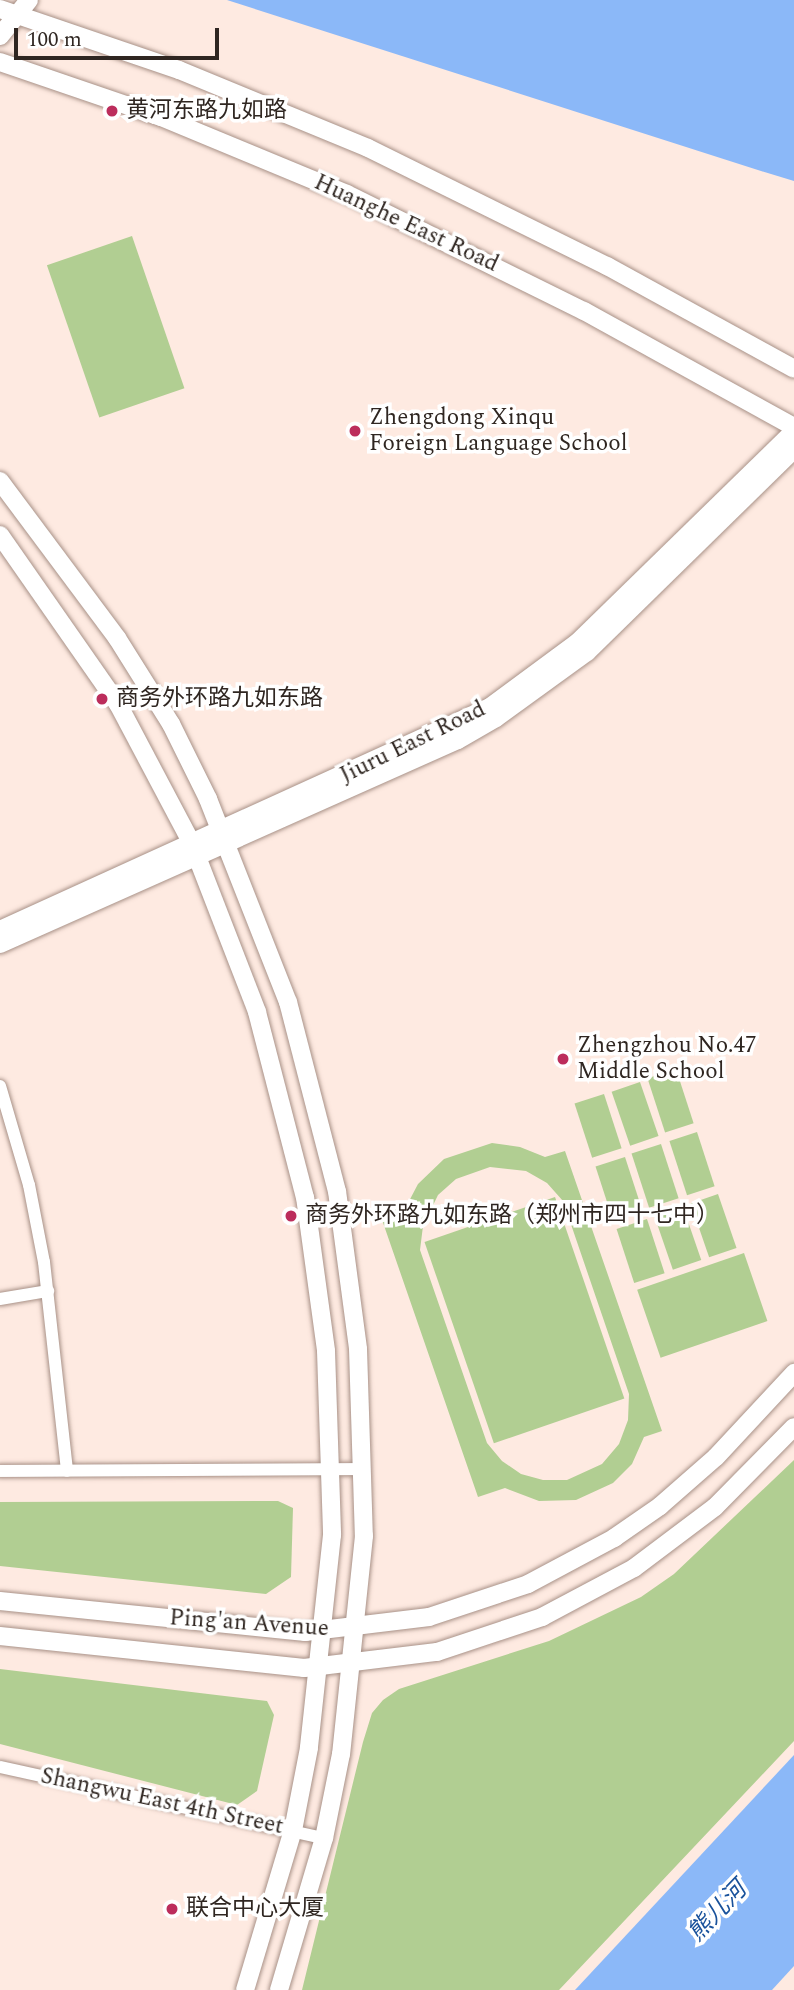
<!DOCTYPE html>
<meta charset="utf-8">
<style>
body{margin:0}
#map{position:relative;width:794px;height:1990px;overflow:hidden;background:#feeae1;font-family:Spectral,"Noto Sans SC",serif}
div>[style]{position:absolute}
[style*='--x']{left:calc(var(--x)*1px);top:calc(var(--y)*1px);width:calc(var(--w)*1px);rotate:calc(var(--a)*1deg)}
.green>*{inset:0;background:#b1ce92;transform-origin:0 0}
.water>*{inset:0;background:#8bb8f8}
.roads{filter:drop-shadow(0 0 2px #a89187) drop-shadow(0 0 2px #a89187)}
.street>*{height:12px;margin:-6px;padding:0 6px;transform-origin:6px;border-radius:6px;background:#fff}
.secondary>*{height:18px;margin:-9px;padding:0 9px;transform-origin:9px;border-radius:9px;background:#fff}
.dots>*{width:19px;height:19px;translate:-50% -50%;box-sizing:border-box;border:4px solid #fff;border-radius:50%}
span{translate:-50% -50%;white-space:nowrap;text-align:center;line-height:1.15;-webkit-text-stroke:7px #fff;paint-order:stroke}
.poi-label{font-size:23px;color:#2f2621}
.left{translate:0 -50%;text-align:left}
.street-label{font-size:23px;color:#2f2621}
.water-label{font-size:24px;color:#18519b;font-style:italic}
.scale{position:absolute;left:14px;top:28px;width:205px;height:32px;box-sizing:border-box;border:4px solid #2f2621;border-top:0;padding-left:9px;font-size:21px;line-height:24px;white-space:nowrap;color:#2f2621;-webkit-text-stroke:5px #fff;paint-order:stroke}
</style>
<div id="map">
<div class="green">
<div style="left:132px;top:236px;width:161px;height:90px;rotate:71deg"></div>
<div style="left:676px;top:1069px;width:57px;height:30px;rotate:72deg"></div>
<div style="left:640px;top:1082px;width:57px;height:30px;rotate:71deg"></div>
<div style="left:604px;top:1094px;width:57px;height:31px;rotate:72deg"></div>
<div style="left:697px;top:1132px;width:57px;height:29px;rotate:72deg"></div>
<div style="clip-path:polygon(evenodd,492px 1143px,520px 1147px,545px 1157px,565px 1151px,662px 1431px,644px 1437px,632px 1464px,613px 1483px,576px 1500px,539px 1501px,505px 1488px,478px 1497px,380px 1214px,407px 1205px,418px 1184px,444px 1159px,492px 1143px,490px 1167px,526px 1171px,547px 1183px,563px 1201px,629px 1394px,628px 1420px,619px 1444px,602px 1464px,567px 1480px,543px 1480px,521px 1474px,502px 1461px,487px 1443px,420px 1250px,423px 1226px,438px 1195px,456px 1179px,490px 1167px)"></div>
<div style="left:661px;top:1144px;width:57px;height:31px;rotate:72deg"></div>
<div style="left:625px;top:1157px;width:57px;height:31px;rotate:72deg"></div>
<div style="left:718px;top:1194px;width:57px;height:29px;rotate:71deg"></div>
<div style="left:555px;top:1197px;width:213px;height:138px;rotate:71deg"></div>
<div style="left:683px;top:1207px;width:56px;height:30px;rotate:71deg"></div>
<div style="left:647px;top:1219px;width:57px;height:32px;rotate:72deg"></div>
<div style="left:744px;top:1253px;width:72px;height:113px;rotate:71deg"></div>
<div style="clip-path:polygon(794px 1460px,794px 1741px,559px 1990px,302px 1990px,363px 1742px,372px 1713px,383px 1700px,399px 1689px,549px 1641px,641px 1597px,674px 1574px)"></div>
<div style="clip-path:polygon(278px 1501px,293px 1508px,291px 1577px,266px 1594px,0 1566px,0 1502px)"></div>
<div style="clip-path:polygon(0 1669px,267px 1701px,274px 1715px,257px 1791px,237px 1805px,0 1744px)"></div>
</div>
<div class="water">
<div style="clip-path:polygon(227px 0,794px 0,794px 181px,761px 171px)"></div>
<div style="clip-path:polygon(794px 1755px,794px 1966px,772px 1990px,575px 1990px)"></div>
</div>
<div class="roads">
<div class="street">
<div style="--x:0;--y:1086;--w:103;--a:73.7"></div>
<div style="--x:29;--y:1185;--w:78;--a:79"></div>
<div style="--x:44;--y:1262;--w:210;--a:83.7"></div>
<div style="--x:0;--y:1299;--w:49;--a:-9.5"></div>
<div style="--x:0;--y:1471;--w:364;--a:-0.3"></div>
<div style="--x:0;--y:1767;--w:332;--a:12.4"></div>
</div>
<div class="secondary">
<div style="--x:0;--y:9;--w:189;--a:18.8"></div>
<div style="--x:179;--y:70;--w:204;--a:22.4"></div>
<div style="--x:368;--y:148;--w:267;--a:26.3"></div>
<div style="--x:607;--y:266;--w:213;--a:28.8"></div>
<div style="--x:0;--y:36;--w:46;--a:-51.1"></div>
<div style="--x:0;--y:62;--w:170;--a:18.9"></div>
<div style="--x:161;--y:117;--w:201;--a:22.5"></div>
<div style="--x:347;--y:194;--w:264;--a:26.3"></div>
<div style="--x:584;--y:311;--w:240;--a:28.9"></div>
<div style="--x:0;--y:481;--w:196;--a:53.3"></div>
<div style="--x:117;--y:638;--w:102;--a:57.9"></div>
<div style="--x:171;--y:724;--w:84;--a:63.7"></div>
<div style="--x:208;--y:799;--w:218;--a:68.5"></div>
<div style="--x:288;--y:1002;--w:195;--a:75.5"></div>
<div style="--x:337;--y:1191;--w:159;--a:82.4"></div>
<div style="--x:358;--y:1349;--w:187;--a:88.2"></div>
<div style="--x:364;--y:1536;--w:219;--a:96"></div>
<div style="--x:341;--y:1754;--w:86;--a:101.4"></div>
<div style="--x:324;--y:1838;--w:159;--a:106.5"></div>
<div style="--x:0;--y:535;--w:206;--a:55.1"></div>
<div style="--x:118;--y:704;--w:158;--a:62.1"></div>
<div style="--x:192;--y:844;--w:180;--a:68.8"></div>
<div style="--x:257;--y:1012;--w:191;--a:75.5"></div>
<div style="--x:305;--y:1197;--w:155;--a:82.2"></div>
<div style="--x:326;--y:1351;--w:184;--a:88.1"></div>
<div style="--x:332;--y:1535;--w:214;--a:96.2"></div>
<div style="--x:309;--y:1748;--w:84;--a:101"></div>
<div style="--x:293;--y:1830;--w:167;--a:106.7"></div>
<div style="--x:0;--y:930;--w:538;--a:-24.47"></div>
<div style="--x:490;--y:707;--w:109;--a:-36.5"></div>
<div style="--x:578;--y:642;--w:302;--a:-44.3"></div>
<div style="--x:0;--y:944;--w:501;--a:-24.01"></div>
<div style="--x:458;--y:740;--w:44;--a:-30.1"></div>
<div style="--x:496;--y:718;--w:112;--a:-36"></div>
<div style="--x:587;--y:652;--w:290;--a:-44.4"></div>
<div style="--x:0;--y:1601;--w:307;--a:5.8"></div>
<div style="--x:305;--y:1632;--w:125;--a:-6.9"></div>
<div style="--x:429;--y:1617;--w:104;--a:-18.4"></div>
<div style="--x:528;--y:1584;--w:98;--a:-28.1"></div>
<div style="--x:614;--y:1538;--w:56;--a:-34.8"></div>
<div style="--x:660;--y:1506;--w:74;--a:-41.2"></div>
<div style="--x:716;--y:1457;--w:115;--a:-47.1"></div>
<div style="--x:0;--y:1636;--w:306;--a:6"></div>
<div style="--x:304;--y:1668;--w:134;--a:-6.9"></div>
<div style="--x:437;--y:1652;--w:111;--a:-18.4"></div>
<div style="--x:542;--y:1617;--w:104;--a:-28"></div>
<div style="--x:634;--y:1568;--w:101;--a:-37"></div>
<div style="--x:715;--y:1507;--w:112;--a:-45.4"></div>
</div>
</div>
<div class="dots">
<div style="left:112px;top:111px;background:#bc2d5c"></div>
<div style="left:355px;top:431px;background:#bc2d5c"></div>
<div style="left:102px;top:699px;background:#bc2d5c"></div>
<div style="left:563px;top:1059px;background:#bc2d5c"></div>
<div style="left:291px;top:1216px;background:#bc2d5c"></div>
<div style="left:172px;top:1909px;background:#bc2d5c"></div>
</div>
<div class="poi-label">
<span class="left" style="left:126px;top:111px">黄河东路九如路</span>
<span class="left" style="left:369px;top:431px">Zhengdong Xinqu<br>Foreign Language School</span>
<span class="left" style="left:116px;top:699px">商务外环路九如东路</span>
<span class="left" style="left:577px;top:1059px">Zhengzhou No.47<br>Middle School</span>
<span class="left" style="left:305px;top:1216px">商务外环路九如东路（郑州市四十七中）</span>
<span class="left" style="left:186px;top:1909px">联合中心大厦</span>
</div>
<div class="street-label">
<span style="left:406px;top:224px;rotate:25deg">Huanghe East Road</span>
<span style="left:413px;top:743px;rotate:-26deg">Jiuru East Road</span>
<span style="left:249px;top:1624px;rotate:4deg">Ping'an Avenue</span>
<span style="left:162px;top:1802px;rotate:12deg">Shangwu East 4th Street</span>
</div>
<div class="water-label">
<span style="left:718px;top:1912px;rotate:-46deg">熊儿河</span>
</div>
<div class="scale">100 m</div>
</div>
